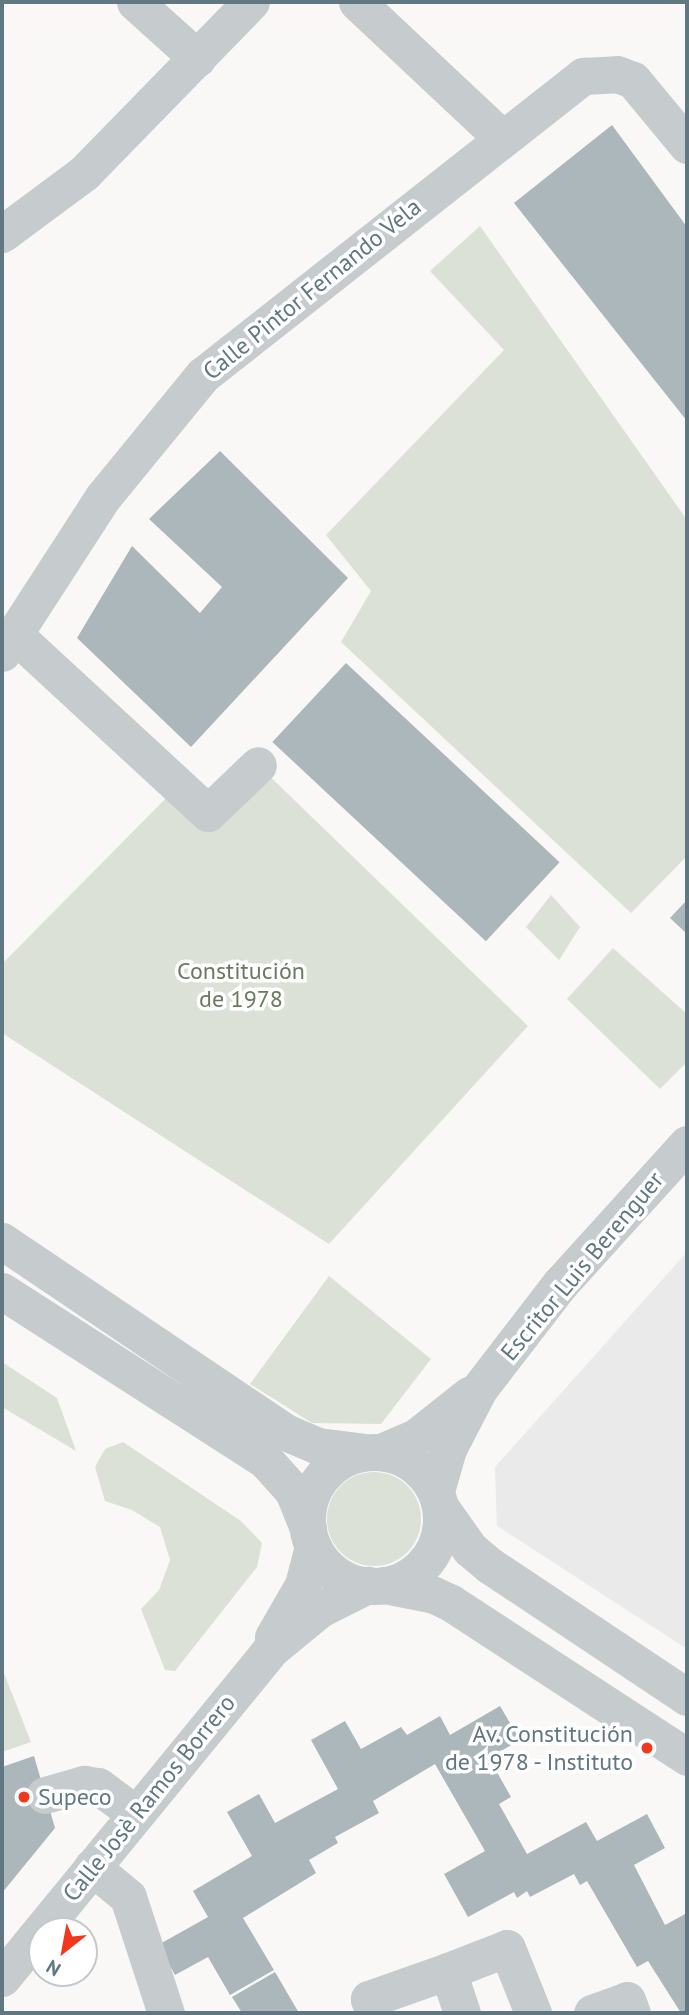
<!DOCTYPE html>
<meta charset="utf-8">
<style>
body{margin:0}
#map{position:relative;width:689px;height:2015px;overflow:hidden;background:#f9f8f6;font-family:"PT Sans",sans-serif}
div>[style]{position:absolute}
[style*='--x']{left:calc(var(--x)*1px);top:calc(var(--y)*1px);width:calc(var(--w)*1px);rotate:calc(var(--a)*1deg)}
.built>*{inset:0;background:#e9eae9}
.green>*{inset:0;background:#dbe1d6}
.round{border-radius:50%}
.building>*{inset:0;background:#acb7bb;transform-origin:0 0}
.minor>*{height:37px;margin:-18.5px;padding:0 18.5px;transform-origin:18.5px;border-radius:18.5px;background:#c6cbce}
.minor>.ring{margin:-18.5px;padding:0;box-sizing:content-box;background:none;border:37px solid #c6cbce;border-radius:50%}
.dots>*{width:19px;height:19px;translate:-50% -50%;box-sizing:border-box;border:4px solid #fff;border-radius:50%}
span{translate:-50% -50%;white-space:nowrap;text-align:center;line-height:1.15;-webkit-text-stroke:7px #fff;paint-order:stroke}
.street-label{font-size:24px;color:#617883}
.park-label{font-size:24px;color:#687a60}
.poi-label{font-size:24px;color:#617883}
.right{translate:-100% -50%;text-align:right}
.left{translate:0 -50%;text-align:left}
.frame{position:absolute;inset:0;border:4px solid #617883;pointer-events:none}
.north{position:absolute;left:28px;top:1917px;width:70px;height:70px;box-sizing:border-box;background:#fff;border:2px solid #c0c9cd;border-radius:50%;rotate:211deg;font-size:19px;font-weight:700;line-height:28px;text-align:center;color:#617883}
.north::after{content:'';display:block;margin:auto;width:24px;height:32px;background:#f2381c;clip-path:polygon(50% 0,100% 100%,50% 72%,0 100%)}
</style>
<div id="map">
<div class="built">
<div style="clip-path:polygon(687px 1252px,687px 1649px,497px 1526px,495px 1467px)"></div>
</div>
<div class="green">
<div style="clip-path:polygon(480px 226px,687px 520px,687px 856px,631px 913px,341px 642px,371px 591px,326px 535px,504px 350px,430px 271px)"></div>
<div style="clip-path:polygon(258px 765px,528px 1026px,329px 1244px,2px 1033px,2px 964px,179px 785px,208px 813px)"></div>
<div style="clip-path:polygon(551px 895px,580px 927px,559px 960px,526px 927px)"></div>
<div style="clip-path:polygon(613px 948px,687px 1014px,687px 1062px,660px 1089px,567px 999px)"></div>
<div style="clip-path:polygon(329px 1276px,431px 1359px,381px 1424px,312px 1423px,250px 1384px)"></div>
<div style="clip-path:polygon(2px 1362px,57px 1398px,76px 1451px,2px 1407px)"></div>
<div style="clip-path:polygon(123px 1442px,241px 1521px,262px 1543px,257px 1567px,175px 1671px,165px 1670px,141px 1609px,159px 1590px,170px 1560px,160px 1527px,132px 1510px,105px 1501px,95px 1467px,105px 1449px)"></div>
<div class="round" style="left:327px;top:1472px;width:94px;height:94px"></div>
<div style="clip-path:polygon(2px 1668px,31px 1742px,2px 1752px)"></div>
</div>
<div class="building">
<div style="clip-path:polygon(612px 125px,687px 227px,687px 421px,514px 203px)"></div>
<div style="clip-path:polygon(220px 451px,348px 578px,191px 747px,77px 638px,132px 546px,200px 613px,222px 587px,149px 519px)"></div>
<div style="left:346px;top:663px;width:292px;height:108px;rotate:43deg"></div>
<div style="clip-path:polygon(687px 900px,687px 934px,670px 918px)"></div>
<div style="clip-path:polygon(500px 1706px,520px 1740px,489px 1758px,511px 1797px,499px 1804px,527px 1854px,586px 1822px,597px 1841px,647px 1814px,665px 1848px,634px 1865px,665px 1925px,687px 1913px,687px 2013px,681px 2013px,648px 1961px,637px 1967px,587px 1881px,580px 1885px,574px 1874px,530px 1897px,527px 1891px,517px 1898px,514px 1892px,468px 1917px,444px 1874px,485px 1851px,435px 1764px,373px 1801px,379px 1813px,335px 1837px,338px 1843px,309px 1860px,316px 1873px,243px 1918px,274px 1970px,230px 1995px,208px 1957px,175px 1975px,158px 1945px,208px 1917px,193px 1891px,252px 1856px,227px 1812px,259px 1794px,275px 1823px,338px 1789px,311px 1740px,345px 1721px,361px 1749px,401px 1727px,407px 1735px,440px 1716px,450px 1735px)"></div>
<div style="clip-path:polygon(34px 1756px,55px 1828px,2px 1893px,2px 1767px)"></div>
<div style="clip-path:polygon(275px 1972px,299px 2013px,242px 2013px,232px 1997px)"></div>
</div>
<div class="minor">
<div style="--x:135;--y:2;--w:84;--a:42.1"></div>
<div style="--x:357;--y:2;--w:197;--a:43.2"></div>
<div style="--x:2;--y:234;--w:102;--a:-36.6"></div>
<div style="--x:84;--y:173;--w:239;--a:-45.7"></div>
<div style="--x:16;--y:636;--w:261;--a:42.7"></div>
<div style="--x:208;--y:813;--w:69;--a:-43.8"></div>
<div style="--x:2;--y:653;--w:186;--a:-57.1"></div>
<div style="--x:103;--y:497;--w:158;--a:-50.7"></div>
<div style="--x:203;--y:375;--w:484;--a:-38.2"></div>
<div style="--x:583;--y:76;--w:34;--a:-3"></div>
<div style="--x:617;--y:74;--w:17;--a:21"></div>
<div style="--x:633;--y:80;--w:85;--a:50.3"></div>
<div style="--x:2;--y:1241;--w:341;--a:34"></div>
<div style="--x:285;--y:1432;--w:36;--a:23"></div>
<div style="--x:318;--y:1446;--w:46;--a:7.4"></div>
<div style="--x:2;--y:1291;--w:313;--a:32.7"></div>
<div style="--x:265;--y:1460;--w:42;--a:47.9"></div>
<div style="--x:293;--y:1491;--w:40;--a:68"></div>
<div style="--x:381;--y:1452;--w:38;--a:-23"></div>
<div style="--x:416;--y:1437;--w:68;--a:-38.4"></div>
<div class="ring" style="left:307px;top:1452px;width:97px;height:97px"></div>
<div style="--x:436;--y:1491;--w:44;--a:-74.1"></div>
<div style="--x:448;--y:1449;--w:68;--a:-62.7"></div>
<div style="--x:479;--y:1389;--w:133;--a:-52.4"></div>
<div style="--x:560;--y:1284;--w:189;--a:-47.8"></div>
<div style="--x:441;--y:1508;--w:50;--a:54.7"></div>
<div style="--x:470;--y:1549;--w:25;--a:40"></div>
<div style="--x:489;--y:1565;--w:238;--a:33.7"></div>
<div style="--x:385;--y:1585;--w:50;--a:11.5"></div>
<div style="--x:434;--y:1595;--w:19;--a:25"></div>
<div style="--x:451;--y:1603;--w:282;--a:33.1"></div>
<div style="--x:273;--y:1637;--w:60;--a:-60"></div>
<div style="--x:303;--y:1585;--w:40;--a:-75.6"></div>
<div style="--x:45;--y:1795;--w:41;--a:-15.8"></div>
<div style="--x:84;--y:1784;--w:14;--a:8"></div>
<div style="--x:98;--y:1786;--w:47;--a:36.4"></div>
<div style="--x:92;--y:1867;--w:47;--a:39.8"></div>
<div style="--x:128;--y:1897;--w:122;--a:71.9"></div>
<div style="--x:448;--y:1971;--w:63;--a:-21.3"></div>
<div style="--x:507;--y:1948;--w:70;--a:68.2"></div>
<div style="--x:2;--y:1978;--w:424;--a:-50.7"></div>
<div style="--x:270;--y:1650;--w:65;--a:-39.4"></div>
<div style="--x:320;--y:1609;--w:54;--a:-26.6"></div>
<div style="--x:374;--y:2013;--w:15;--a:-110"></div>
<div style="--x:369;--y:1999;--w:84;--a:-19.5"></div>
<div style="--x:448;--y:1971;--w:44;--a:71.6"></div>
<div style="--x:592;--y:2013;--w:37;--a:-20"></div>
<div style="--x:627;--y:2000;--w:14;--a:69"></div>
</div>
<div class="dots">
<div style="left:647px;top:1748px;background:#f2381c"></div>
<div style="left:24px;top:1797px;background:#f2381c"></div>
</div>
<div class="street-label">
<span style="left:312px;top:289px;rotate:-39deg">Calle Pintor Fernando Vela</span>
<span style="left:582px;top:1266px;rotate:-50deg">Escritor Luis Berenguer</span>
<span style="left:149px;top:1798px;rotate:-51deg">Calle Josè Ramos Borrero</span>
</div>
<div class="park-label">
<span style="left:241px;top:985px">Constitución<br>de 1978</span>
</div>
<div class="poi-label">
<span class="right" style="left:633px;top:1748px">Av. Constitución<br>de 1978 - Instituto</span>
<span class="left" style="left:38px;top:1797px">Supeco</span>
</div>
<div class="frame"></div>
<div class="north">N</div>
</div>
